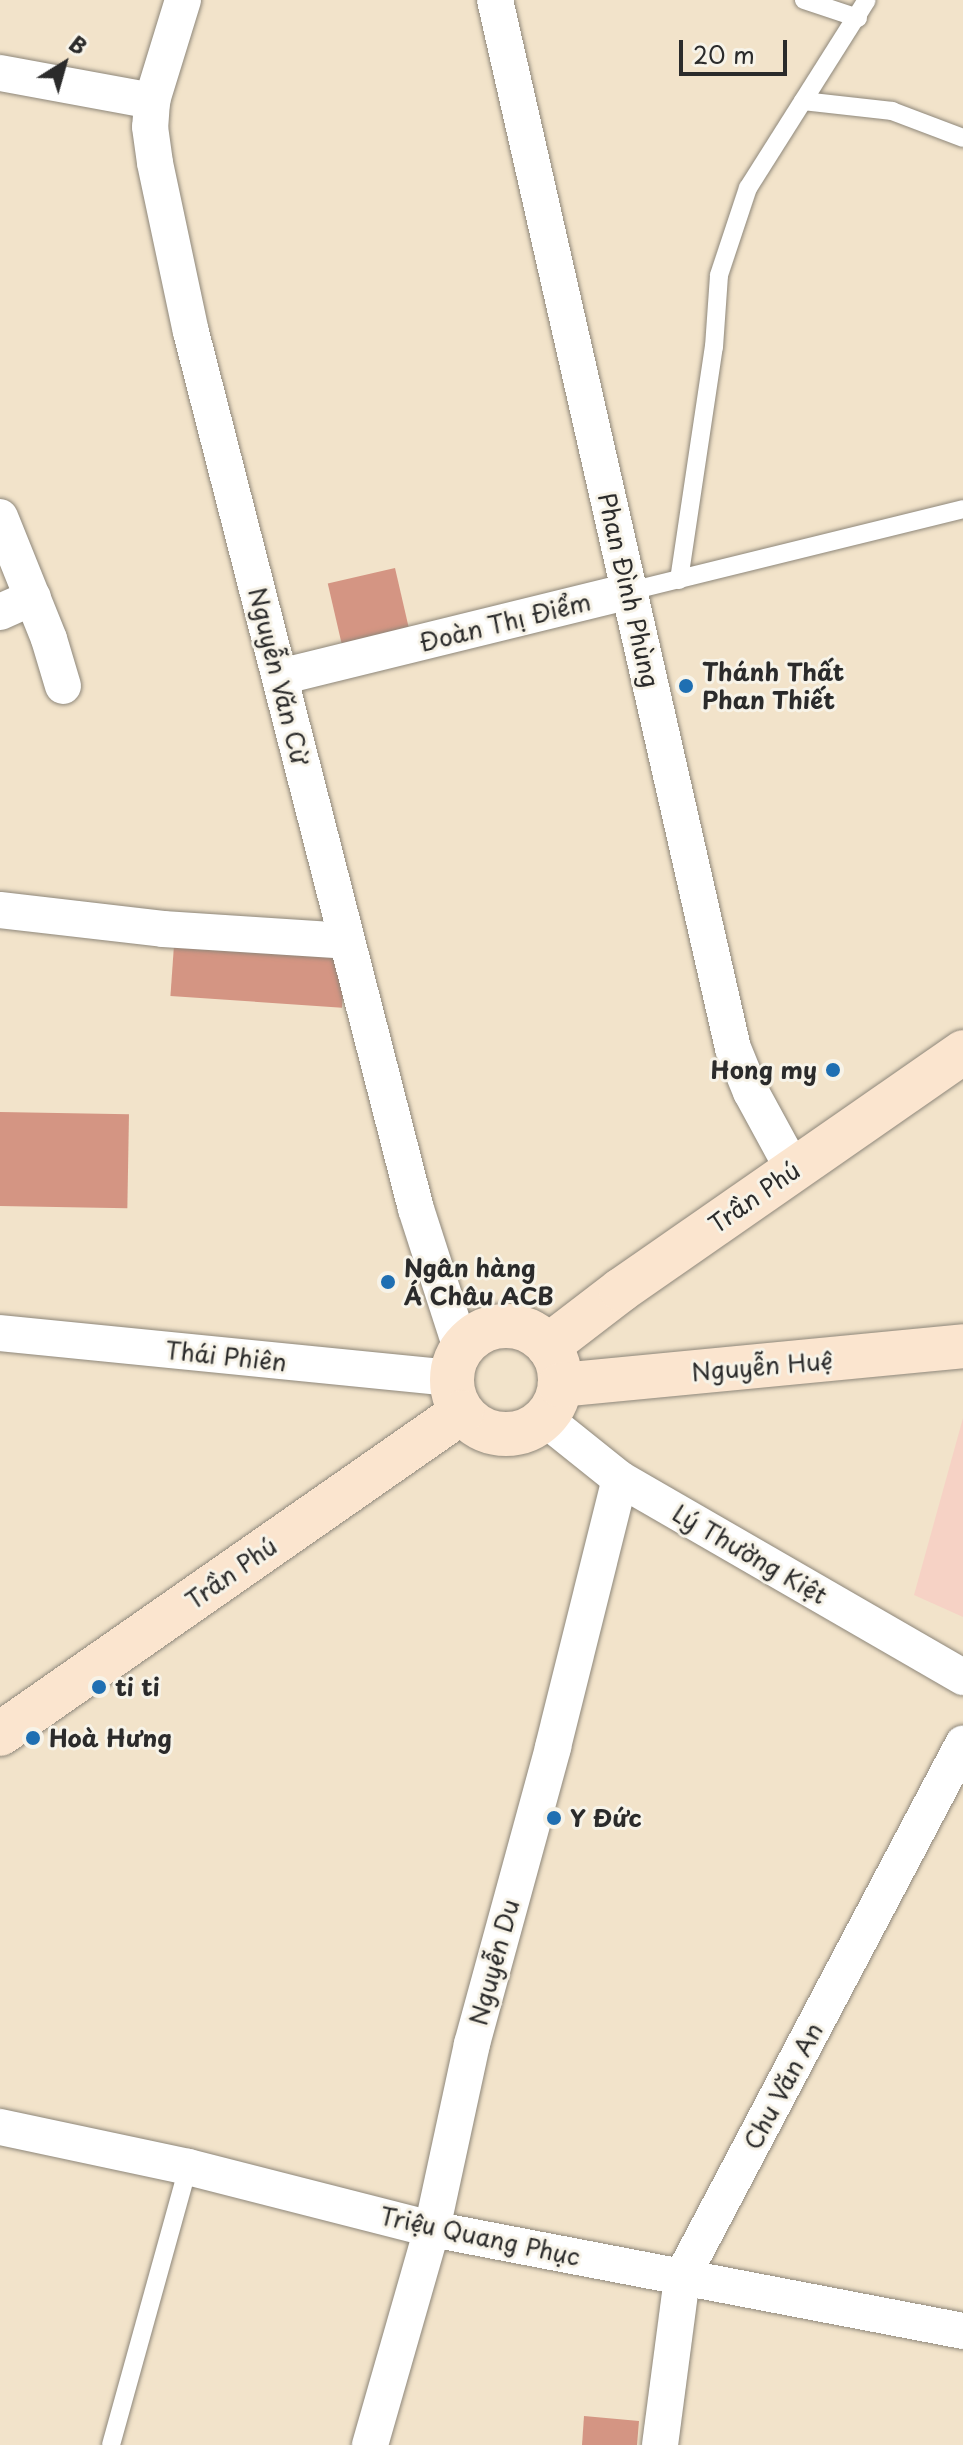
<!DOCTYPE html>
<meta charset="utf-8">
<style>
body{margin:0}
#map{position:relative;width:963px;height:2445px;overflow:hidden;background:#f2e3ca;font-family:"Playpen Sans",sans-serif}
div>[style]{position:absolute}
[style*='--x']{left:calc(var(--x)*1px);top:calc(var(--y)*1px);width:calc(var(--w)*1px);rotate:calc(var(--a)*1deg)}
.built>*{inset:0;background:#f6d2c5}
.building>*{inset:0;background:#d49583;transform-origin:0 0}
.roads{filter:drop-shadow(0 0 2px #8e877a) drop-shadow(0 0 2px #8e877a)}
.lane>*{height:18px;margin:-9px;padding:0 9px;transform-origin:9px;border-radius:9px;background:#fff}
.street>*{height:36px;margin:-18px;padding:0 18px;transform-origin:18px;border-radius:18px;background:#fff}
.secondary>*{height:44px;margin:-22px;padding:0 22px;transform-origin:22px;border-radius:22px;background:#fbe5cf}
.secondary>.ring{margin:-22px;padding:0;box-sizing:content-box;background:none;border:44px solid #fbe5cf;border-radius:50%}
.dots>*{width:22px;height:22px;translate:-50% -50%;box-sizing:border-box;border:4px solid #f7f3e8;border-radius:50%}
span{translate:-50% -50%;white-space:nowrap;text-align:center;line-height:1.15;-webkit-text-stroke:6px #f7f3e8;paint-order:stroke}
.street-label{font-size:24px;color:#2b2b2b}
.poi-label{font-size:24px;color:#2b2b2b;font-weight:700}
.left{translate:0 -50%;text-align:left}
.right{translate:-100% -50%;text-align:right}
.north{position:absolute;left:24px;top:24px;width:80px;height:80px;-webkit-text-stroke:6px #f7f3e8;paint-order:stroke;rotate:37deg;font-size:22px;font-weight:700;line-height:32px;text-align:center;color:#2b2b2b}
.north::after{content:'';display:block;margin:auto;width:28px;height:36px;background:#2b2b2b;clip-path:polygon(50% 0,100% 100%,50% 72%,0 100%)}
.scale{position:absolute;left:679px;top:40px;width:108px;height:36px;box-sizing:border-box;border:4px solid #2b2b2b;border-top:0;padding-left:10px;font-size:24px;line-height:28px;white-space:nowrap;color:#2b2b2b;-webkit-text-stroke:6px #f7f3e8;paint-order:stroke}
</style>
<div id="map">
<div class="built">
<div style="clip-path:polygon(963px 1418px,963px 1617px,914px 1595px)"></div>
</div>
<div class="building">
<div style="left:395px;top:568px;width:63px;height:69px;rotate:77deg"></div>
<div style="left:174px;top:945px;width:172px;height:51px;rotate:4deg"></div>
<div style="left:0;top:1112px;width:129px;height:94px;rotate:1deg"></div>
<div style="clip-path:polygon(584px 2416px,639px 2421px,637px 2445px,582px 2445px)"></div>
</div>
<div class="roads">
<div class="lane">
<div style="--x:804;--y:0;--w:57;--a:18.4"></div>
<div style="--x:803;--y:101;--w:90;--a:6.4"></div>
<div style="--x:892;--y:111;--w:76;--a:20.8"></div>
<div style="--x:679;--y:580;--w:236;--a:-81.5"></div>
<div style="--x:714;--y:347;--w:72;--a:-86"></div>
<div style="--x:719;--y:275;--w:92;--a:-71.6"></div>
<div style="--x:748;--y:188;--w:222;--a:-57.7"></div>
<div style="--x:630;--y:591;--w:343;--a:-13.8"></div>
<div style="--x:111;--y:2445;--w:288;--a:-74.5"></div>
</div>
<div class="street">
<div style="--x:183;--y:0;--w:106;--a:107.1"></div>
<div style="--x:152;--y:101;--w:26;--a:94"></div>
<div style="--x:150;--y:127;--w:36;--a:82"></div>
<div style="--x:155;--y:163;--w:173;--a:78"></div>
<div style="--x:191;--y:332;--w:905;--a:75.61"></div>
<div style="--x:416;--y:1209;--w:146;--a:72.1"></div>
<div style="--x:495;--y:0;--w:1075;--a:77.21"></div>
<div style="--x:733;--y:1048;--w:48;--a:67.8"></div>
<div style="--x:751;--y:1092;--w:88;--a:61.4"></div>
<div style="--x:0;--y:73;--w:155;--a:10.4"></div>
<div style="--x:0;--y:517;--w:131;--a:68.1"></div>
<div style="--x:49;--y:639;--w:49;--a:73.4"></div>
<div style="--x:0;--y:612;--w:36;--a:-24"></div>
<div style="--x:280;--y:677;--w:360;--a:-13.8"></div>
<div style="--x:0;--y:910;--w:164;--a:6.6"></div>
<div style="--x:163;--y:929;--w:184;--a:3.7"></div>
<div style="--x:0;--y:1333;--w:453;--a:5.7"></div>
<div style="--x:545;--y:1419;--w:96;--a:38.7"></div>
<div style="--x:620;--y:1479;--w:396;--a:30"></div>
<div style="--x:0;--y:2127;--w:192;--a:12"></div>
<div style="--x:188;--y:2167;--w:252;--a:14.3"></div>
<div style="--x:432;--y:2229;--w:541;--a:10.87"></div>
<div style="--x:370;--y:2445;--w:225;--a:-74"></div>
<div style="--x:432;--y:2229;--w:189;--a:-77.8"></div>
<div style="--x:472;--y:2044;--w:308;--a:-74.7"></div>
<div style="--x:553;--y:1747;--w:276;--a:-76"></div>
<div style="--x:660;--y:2445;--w:169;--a:-82.5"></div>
<div style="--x:682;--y:2277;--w:603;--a:-62.2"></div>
</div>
<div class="secondary">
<div class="ring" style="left:452px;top:1326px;width:64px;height:64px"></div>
<div style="--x:548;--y:1346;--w:92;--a:-37.5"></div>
<div style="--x:621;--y:1290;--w:417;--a:-34.8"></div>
<div style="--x:560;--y:1385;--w:405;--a:-5.5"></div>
<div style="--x:0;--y:1734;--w:563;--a:-34.88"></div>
</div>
</div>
<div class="dots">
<div style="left:686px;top:686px;background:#1f6fb2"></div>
<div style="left:833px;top:1070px;background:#1f6fb2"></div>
<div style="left:388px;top:1282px;background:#1f6fb2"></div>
<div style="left:99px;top:1687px;background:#1f6fb2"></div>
<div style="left:33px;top:1738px;background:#1f6fb2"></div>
<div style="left:554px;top:1818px;background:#1f6fb2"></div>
</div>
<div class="street-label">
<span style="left:629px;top:590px;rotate:77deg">Phan Đình Phùng</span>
<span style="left:505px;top:622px;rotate:-14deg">Đoàn Thị Điểm</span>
<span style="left:279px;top:676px;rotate:76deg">Nguyễn Văn Cừ</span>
<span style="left:754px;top:1197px;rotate:-35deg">Trần Phú</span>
<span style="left:226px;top:1356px;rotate:6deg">Thái Phiên</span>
<span style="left:762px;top:1366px;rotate:-5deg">Nguyễn Huệ</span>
<span style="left:750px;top:1554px;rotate:30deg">Lý Thường Kiệt</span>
<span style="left:231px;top:1573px;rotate:-35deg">Trần Phú</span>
<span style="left:494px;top:1962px;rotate:-75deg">Nguyễn Du</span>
<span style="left:783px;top:2086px;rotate:-62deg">Chu Văn An</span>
<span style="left:480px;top:2236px;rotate:12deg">Triệu Quang Phục</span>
</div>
<div class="poi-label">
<span class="left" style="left:702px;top:686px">Thánh Thất<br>Phan Thiết</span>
<span class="right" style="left:817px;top:1070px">Hong my</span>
<span class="left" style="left:404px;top:1282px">Ngân hàng<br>Á Châu ACB</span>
<span class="left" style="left:115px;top:1687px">ti ti</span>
<span class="left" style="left:49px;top:1738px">Hoà Hưng</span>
<span class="left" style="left:570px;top:1818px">Y Đức</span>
</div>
<div class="north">B</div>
<div class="scale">20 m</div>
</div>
